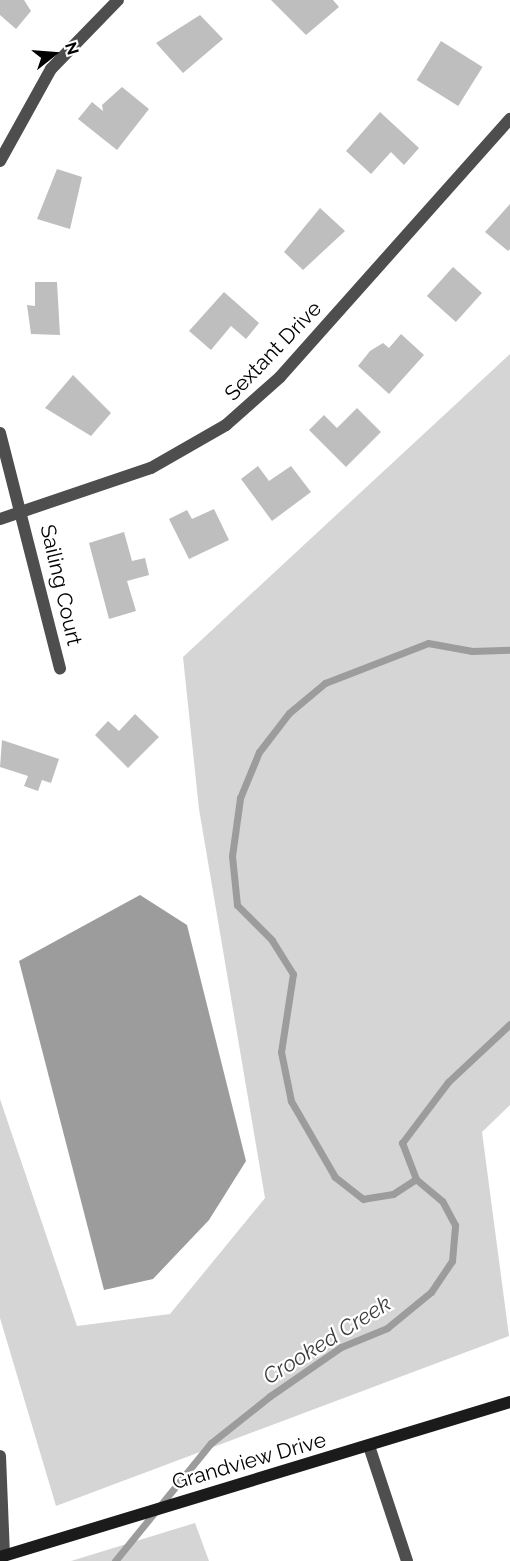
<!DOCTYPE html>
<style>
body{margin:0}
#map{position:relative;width:510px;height:1561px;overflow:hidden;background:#fff;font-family:Raleway,sans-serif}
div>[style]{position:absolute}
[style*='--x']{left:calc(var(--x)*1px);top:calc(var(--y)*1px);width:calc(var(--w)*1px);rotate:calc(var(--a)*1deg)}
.green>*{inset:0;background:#d5d5d5}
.water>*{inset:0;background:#9c9c9c}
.stream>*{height:7px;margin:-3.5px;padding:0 3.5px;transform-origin:3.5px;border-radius:3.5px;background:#9c9c9c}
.building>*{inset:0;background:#bebebe;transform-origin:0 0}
.lane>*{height:12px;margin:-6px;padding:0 6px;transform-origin:6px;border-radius:6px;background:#4e4e4e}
.street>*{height:12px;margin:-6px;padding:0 6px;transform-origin:6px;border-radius:6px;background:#4e4e4e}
.secondary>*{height:12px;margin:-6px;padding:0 6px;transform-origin:6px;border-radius:6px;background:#1b1b1b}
span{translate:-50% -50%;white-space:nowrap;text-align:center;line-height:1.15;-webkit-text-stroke:4.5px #fff;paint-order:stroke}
.street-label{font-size:21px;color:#000}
.water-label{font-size:22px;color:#3d3d3d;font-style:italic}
.north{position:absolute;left:24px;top:24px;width:60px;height:60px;-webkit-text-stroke:4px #fff;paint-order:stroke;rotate:73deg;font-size:16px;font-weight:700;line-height:24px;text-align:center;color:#000}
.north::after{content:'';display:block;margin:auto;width:21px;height:27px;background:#000;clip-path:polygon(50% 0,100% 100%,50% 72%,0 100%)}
</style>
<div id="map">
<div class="green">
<div style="clip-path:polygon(510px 354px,510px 1105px,482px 1132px,509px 1336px,56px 1506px,0 1318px,0 1099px,77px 1326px,170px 1314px,265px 1198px,199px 809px,183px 657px)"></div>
<div style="clip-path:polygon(195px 1523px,209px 1561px,71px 1561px)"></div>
</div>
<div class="water">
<div style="clip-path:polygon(140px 895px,187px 925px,246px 1161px,209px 1220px,153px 1279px,104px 1290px,19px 961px)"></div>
</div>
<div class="stream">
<div style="--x:416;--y:1179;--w:27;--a:147"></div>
<div style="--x:393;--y:1194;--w:30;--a:171"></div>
<div style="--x:363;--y:1199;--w:36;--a:-142"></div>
<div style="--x:335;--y:1177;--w:88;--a:-120.1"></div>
<div style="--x:291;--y:1101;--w:50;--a:-101.5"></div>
<div style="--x:281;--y:1052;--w:79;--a:-81.3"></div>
<div style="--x:293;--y:974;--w:40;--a:-122"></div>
<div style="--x:272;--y:940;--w:49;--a:-135"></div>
<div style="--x:237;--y:905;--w:49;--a:-95.8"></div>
<div style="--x:232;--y:856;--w:59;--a:-82.1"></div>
<div style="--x:240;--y:798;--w:50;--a:-67.6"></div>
<div style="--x:259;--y:752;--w:49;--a:-52.4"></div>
<div style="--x:289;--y:713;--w:47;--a:-39.8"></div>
<div style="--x:325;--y:683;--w:110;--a:-21.2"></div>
<div style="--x:428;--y:643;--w:45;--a:10.3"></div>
<div style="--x:472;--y:651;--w:38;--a:-2"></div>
<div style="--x:115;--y:1561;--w:152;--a:-50.9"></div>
<div style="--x:211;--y:1443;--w:75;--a:-38.5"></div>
<div style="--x:270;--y:1396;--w:86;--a:-34.6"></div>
<div style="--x:341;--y:1347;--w:50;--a:-22.4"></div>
<div style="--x:387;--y:1328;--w:57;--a:-39.3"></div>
<div style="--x:431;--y:1292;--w:37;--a:-56"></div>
<div style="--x:452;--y:1261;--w:36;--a:-85"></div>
<div style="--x:455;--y:1225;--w:27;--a:-118"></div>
<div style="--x:442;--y:1201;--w:34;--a:-140"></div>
<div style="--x:416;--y:1179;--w:39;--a:-111"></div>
<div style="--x:402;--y:1143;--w:76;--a:-53"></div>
<div style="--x:448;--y:1082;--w:85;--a:-43.1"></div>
</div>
<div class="building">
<div style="clip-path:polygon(0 0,24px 0,31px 11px,16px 29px,0 15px)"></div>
<div style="clip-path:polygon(271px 0,333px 0,339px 7px,306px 35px)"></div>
<div style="clip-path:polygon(200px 15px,223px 39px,183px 73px,156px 43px)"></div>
<div style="left:441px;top:41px;width:49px;height:46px;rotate:32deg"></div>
<div style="clip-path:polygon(122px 87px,149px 109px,117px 150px,78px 119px,92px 102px,103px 111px,102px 105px)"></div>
<div style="clip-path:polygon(380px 112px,419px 148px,404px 165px,391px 152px,371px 174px,346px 151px)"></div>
<div style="clip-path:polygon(57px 169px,82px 177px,70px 229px,37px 219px)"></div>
<div style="clip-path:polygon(510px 204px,510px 249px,508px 251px,485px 232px)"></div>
<div style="clip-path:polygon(320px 208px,345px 231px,303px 270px,284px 252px)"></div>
<div style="left:453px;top:267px;width:39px;height:39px;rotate:42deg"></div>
<div style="clip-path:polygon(35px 282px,57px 282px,60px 335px,31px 334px,27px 305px,35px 306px)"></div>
<div style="clip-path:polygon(224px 292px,259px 323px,246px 339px,231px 326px,211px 350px,189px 331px)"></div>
<div style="clip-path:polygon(401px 334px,424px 355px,389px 394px,358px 366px,370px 351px,383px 343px,389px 348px)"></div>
<div style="clip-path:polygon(73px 375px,111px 413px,91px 436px,45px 408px)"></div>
<div style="clip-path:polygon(357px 408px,381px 432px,346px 467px,309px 430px,324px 415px,337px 428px)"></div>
<div style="clip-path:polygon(258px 466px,269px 481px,291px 466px,311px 492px,272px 521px,241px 479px)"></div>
<div style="clip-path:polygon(214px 509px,229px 540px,189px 559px,169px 519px,187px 510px,192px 519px)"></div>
<div style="clip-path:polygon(124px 532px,132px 561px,145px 558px,149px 575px,127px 581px,136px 611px,109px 619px,89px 543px)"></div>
<div style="clip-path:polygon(135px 714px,159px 737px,128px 768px,95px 735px,108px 721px,119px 731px)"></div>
<div style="clip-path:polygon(2px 740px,59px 759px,51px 783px,42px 780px,38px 791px,24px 786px,28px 776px,0 767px)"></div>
</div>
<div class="lane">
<div style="--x:369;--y:1446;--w:121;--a:71.7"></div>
</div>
<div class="street">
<div style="--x:0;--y:161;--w:105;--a:-61"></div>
<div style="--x:51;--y:69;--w:96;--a:-45.8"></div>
<div style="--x:0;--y:433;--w:243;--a:75.7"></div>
<div style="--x:0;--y:519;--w:159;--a:-18.7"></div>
<div style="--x:151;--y:468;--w:86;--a:-29.8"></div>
<div style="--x:226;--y:425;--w:72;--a:-41.6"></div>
<div style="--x:280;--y:377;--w:346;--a:-48.3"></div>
<div style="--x:0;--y:1456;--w:100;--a:87.7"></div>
</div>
<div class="secondary">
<div style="--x:0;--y:1557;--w:533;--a:-16.91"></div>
</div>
<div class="street-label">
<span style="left:273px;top:351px;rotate:-46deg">Sextant Drive</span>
<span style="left:61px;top:585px;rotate:77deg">Sailing Court</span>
<span style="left:249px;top:1461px;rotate:-16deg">Grandview Drive</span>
</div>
<div class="water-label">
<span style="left:327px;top:1340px;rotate:-32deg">Crooked Creek</span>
</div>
<div class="north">N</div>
</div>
